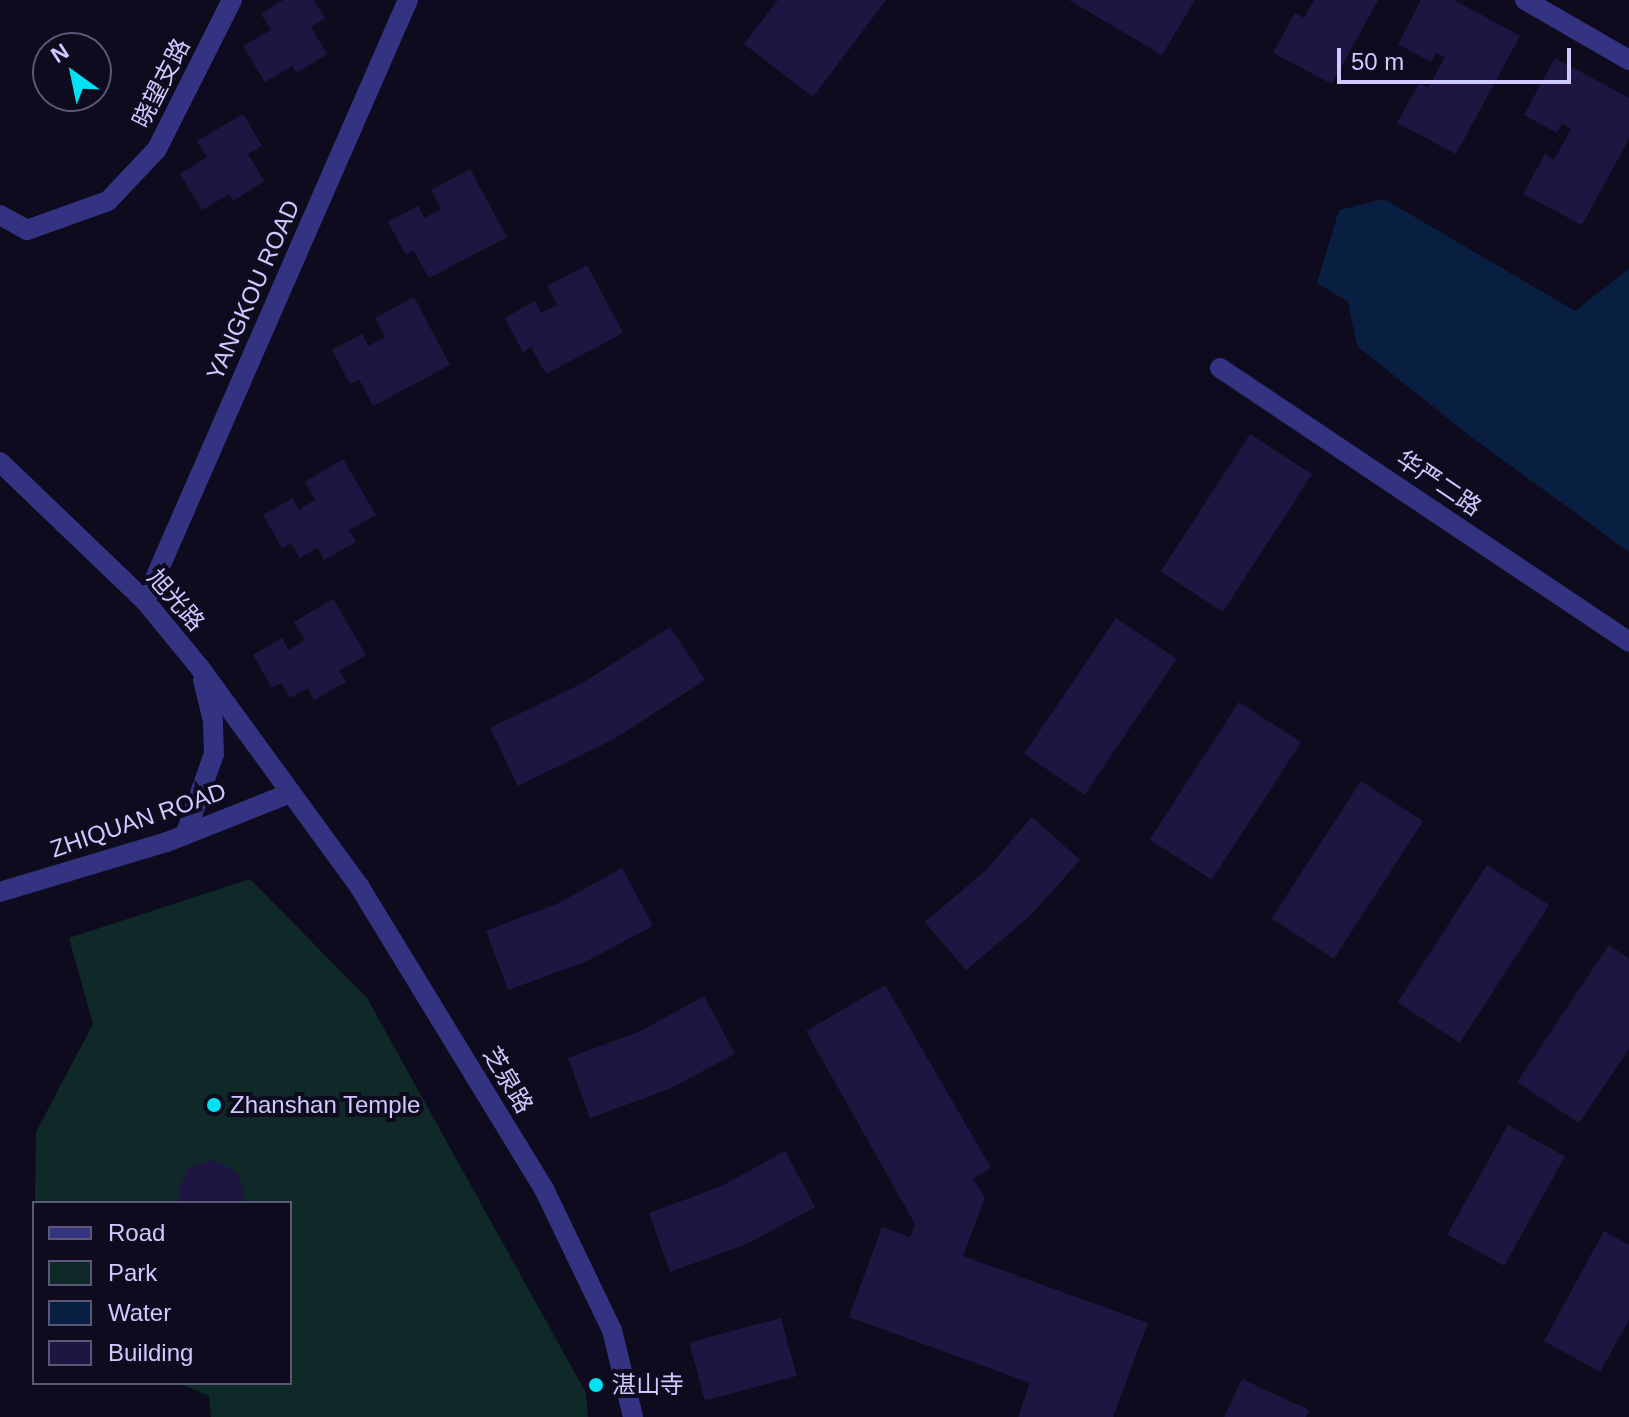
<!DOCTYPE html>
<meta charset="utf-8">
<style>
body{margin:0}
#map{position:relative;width:1629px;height:1417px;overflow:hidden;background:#0e0b1f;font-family:Arial,"Noto Sans SC",sans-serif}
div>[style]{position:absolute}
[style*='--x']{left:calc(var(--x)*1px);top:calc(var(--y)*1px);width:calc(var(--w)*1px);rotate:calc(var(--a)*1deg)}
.green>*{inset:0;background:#0e2928}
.water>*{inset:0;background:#081f41}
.building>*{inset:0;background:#1e1641;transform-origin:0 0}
.street>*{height:20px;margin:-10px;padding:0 10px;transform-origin:10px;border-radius:10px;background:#343381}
.dots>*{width:22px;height:22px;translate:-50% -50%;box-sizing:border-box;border:4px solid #0e0b1f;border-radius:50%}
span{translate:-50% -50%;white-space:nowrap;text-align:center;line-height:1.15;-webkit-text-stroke:8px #0e0b1f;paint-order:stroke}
.street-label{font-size:24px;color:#cec9ff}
.poi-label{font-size:24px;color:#cec9ff}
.left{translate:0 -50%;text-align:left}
.legend{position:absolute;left:32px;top:1201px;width:260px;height:184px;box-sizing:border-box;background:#0e0b1f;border:2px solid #5b5779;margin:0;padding:10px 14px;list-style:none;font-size:24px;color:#cec9ff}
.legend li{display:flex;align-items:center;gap:16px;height:40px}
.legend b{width:40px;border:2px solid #5b5779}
.north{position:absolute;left:32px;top:32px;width:80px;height:80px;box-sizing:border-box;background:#0e0b1f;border:2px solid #5b5779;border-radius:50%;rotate:327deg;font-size:22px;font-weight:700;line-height:32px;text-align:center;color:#cec9ff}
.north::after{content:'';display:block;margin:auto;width:28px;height:36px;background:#00e2f4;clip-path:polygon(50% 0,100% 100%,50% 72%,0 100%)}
.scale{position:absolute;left:1337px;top:48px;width:234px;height:36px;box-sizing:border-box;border:4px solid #cec9ff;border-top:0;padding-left:10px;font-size:24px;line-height:28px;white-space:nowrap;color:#cec9ff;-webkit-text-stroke:6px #0e0b1f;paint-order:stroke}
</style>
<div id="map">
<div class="green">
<div style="clip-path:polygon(250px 879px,367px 998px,586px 1393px,588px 1417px,211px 1417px,209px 1396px,179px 1383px,290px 1383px,290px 1203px,35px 1203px,36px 1132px,93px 1024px,69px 938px)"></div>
</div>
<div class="water">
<div style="clip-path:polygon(1384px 199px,1575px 311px,1629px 269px,1629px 552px,1470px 436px,1357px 346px,1348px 302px,1317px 283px,1339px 210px)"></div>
</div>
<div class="building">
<div style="clip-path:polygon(283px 0,314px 0,325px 18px,311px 27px,327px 54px,296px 73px,292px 66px,265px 82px,243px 46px,271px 30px,261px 14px)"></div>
<div style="clip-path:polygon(778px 0,886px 0,813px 97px,744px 44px)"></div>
<div style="clip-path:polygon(1069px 0,1195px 0,1162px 55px)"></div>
<div style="clip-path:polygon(1314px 0,1378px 0,1332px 84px,1273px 53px,1295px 13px,1304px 18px)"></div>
<div style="clip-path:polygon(1421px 0,1454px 0,1520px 36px,1456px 154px,1397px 123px,1419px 83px,1428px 88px,1445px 57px,1436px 53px,1431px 62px,1398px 44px)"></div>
<div style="clip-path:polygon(1555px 58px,1629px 98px,1629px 139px,1582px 225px,1523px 194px,1545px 154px,1554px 160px,1571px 129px,1562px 124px,1557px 133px,1524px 115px)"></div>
<div style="clip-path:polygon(243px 114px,262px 146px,248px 154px,264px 181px,233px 201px,229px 194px,202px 210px,180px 174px,207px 157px,197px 141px)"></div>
<div style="clip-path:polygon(470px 169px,507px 237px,429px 278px,414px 251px,406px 255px,388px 222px,418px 206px,425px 218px,441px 209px,431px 190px)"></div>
<div style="clip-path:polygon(587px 265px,623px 333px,546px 374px,531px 347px,523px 352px,505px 318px,535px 301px,541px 313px,558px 305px,547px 286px)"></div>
<div style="clip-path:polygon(414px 297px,450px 365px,373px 406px,359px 379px,350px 384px,332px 350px,362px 334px,369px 346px,385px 337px,375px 318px)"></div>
<div style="left:1250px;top:434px;width:74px;height:164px;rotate:33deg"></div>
<div style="clip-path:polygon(343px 459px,376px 515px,349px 530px,356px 542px,324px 560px,317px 548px,300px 558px,291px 543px,282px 548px,263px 515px,293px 498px,299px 510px,315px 500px,305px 482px)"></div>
<div style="clip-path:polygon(333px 599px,366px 655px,339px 671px,346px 682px,314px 700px,308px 688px,290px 698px,281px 683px,272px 688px,253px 655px,282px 638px,289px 650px,305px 640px,294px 622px)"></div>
<div style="left:1116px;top:618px;width:73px;height:164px;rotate:34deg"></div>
<div style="clip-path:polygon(670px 627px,705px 680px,614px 739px,518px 786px,490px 728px,581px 684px)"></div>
<div style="left:1239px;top:702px;width:74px;height:164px;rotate:33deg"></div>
<div style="left:1361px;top:781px;width:74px;height:164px;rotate:33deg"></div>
<div style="clip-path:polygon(1032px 817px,1080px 860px,1030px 916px,966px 970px,925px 922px,985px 871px)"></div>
<div style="left:1487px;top:865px;width:74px;height:164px;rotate:33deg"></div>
<div style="clip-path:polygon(622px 868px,653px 926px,587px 961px,508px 990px,486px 931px,559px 903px)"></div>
<div style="clip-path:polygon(1609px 945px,1629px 959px,1629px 1049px,1579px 1123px,1517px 1082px)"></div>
<div style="clip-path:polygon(885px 985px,991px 1168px,973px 1179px,985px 1197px,963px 1256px,1148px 1323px,1113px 1417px,1018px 1417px,1030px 1383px,849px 1317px,882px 1227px,910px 1237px,915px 1224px,806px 1031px)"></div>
<div style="clip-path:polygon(704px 996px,735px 1054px,669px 1089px,590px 1118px,568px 1058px,641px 1031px)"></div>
<div style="left:1508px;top:1125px;width:65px;height:125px;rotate:29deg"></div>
<div style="clip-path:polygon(785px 1151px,815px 1207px,749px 1243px,670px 1272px,649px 1213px,722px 1186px)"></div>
<div style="clip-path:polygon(214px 1160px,237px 1172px,245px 1197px,242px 1203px,181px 1203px,177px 1191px,189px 1167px)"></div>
<div style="clip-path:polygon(1604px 1231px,1629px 1245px,1629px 1320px,1600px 1372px,1544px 1341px)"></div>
<div style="left:781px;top:1318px;width:60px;height:95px;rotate:75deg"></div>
<div style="clip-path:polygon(1242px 1379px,1309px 1410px,1306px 1417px,1224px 1417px)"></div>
</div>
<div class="street">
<div style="--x:1525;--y:0;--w:120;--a:30"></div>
<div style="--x:0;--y:215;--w:31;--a:29"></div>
<div style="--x:27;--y:230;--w:86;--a:-19.7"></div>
<div style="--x:108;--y:201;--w:71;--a:-46.7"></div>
<div style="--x:157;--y:149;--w:167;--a:-63.3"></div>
<div style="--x:1220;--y:368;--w:492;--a:33.8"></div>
<div style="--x:0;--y:462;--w:201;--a:43.8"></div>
<div style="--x:145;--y:601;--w:87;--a:50.6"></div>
<div style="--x:200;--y:668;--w:270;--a:53.9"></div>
<div style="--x:359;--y:886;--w:355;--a:58.6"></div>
<div style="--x:544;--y:1189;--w:157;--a:64.3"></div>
<div style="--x:612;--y:1330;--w:89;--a:76.4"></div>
<div style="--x:145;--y:601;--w:656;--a:-66.37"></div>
<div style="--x:185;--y:835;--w:86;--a:-70.3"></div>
<div style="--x:214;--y:754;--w:33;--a:-92"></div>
<div style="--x:213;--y:721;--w:42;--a:-103.7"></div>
<div style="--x:0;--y:892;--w:174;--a:-16.7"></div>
<div style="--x:167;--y:842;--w:133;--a:-21.6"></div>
</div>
<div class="dots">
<div style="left:214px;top:1105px;background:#00e2f4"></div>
<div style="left:596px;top:1385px;background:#00e2f4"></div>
</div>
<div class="street-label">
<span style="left:161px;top:83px;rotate:-63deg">晓望支路</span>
<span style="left:253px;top:290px;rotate:-66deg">YANGKOU ROAD</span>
<span style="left:1439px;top:483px;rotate:34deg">华严二路</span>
<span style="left:176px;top:600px;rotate:49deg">旭光路</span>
<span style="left:138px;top:820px;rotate:-19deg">ZHIQUAN ROAD</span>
<span style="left:508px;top:1080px;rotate:59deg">芝泉路</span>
</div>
<div class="poi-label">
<span class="left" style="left:230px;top:1105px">Zhanshan Temple</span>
<span class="left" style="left:612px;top:1385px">湛山寺</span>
</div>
<ul class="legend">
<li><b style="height:10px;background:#343381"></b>Road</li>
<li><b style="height:22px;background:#0e2928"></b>Park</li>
<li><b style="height:22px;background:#081f41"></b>Water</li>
<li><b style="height:22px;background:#1e1641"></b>Building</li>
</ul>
<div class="north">N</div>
<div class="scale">50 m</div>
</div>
